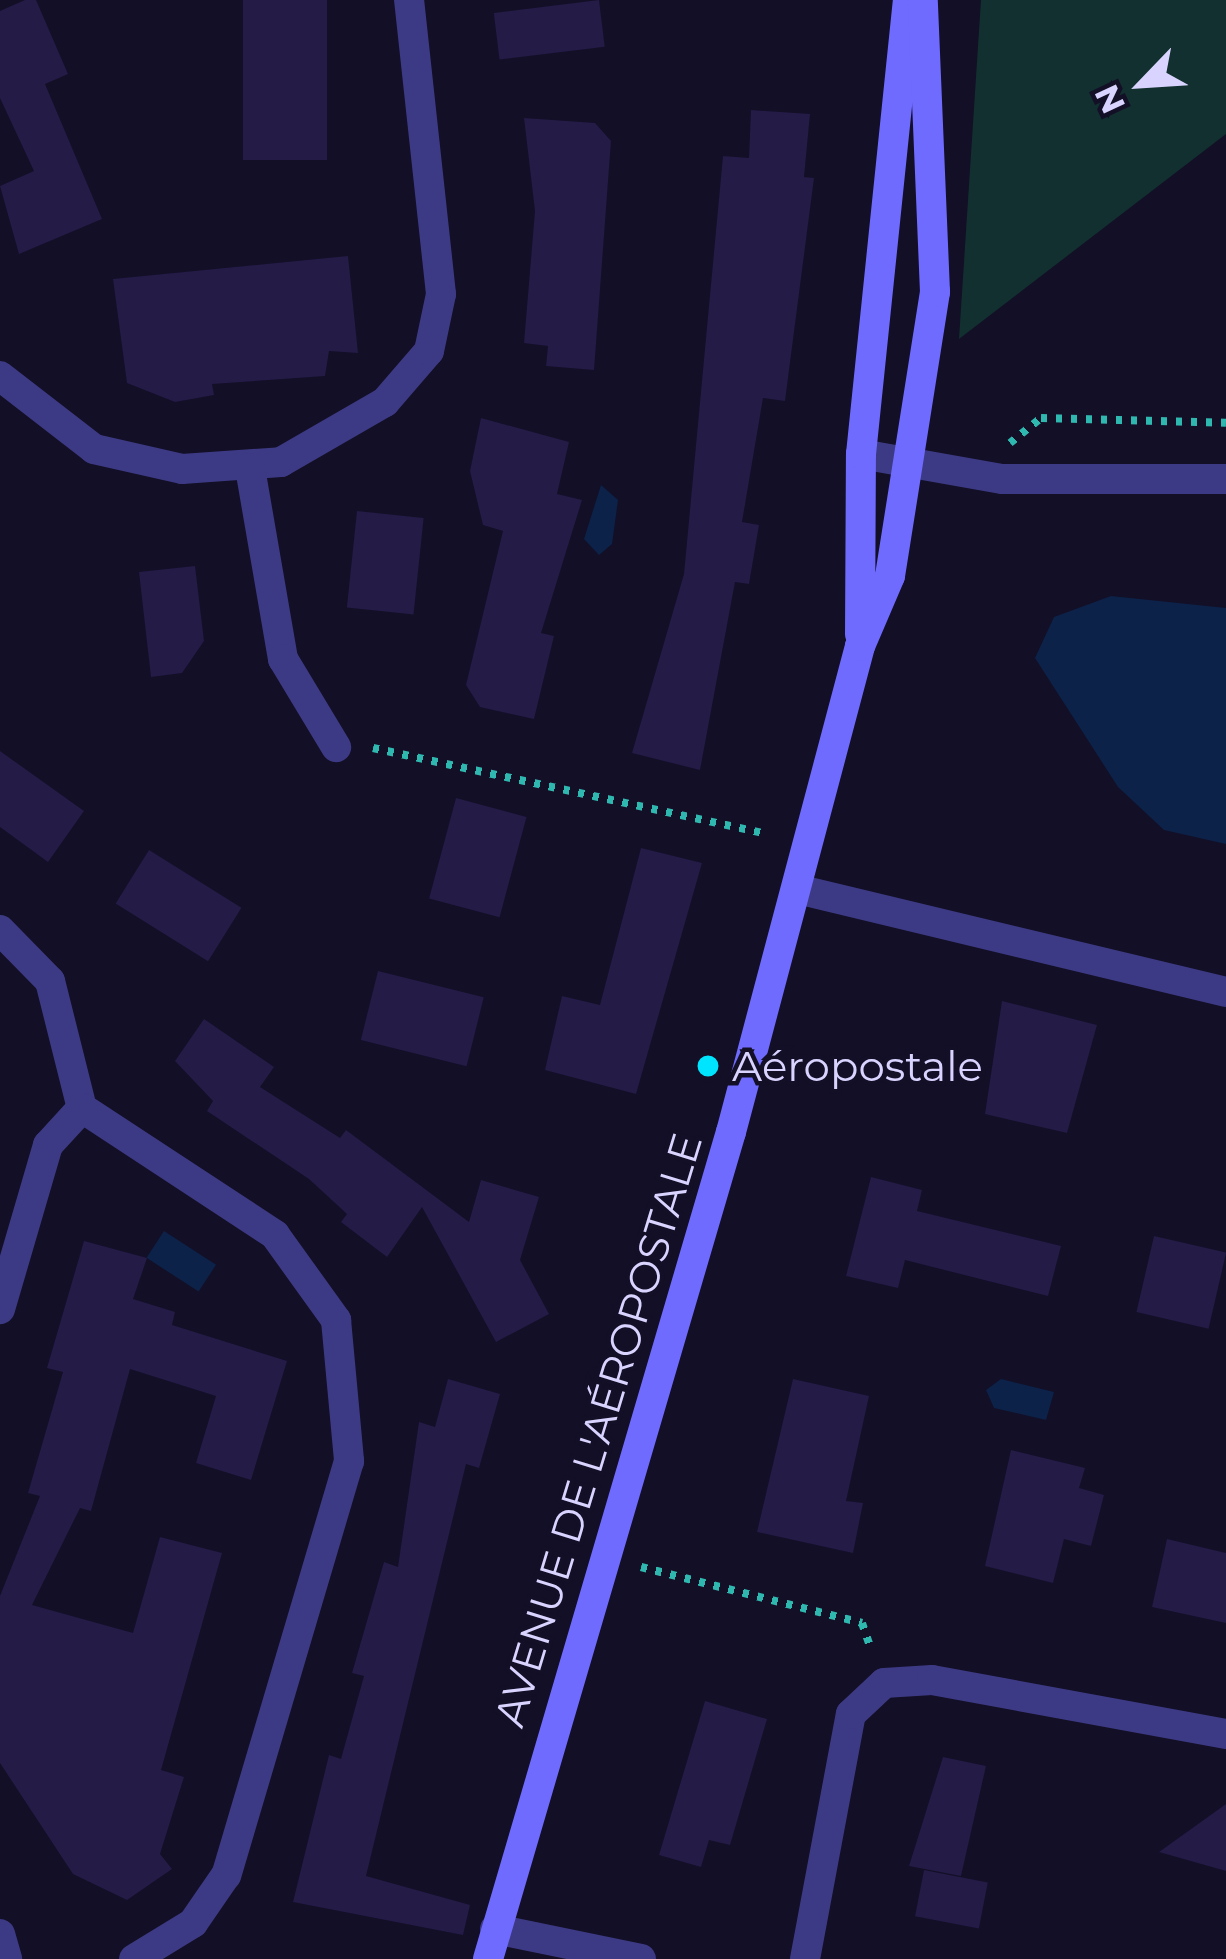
<!DOCTYPE html>
<meta charset="utf-8">
<style>
body{margin:0}
#map{position:relative;width:1226px;height:1959px;overflow:hidden;background:#130f26;font-family:Montserrat,sans-serif}
div>[style]{position:absolute}
[style*='--x']{left:calc(var(--x)*1px);top:calc(var(--y)*1px);width:calc(var(--w)*1px);rotate:calc(var(--a)*1deg)}
.green>*{inset:0;background:#12302f}
.water>*{inset:0;background:#0c2248;transform-origin:0 0}
.building>*{inset:0;background:#241b47;transform-origin:0 0}
.path>*{height:8px;margin-top:-4px;transform-origin:0;background:repeating-linear-gradient(90deg,#2fb8b0 0 6px,transparent 0 15px)}
.street>*{height:30px;margin:-15px;padding:0 15px;transform-origin:15px;border-radius:15px;background:#3d3a85}
.secondary>*{height:30px;margin:-15px;padding:0 15px;transform-origin:15px;border-radius:15px;background:#6f6bff}
.dots>*{width:33px;height:33px;translate:-50% -50%;box-sizing:border-box;border:6px solid #130f26;border-radius:50%}
span{translate:-50% -50%;white-space:nowrap;text-align:center;line-height:1.15;-webkit-text-stroke:9px #130f26;paint-order:stroke}
.poi-label{font-size:42px;color:#d9d4ff}
.left{translate:0 -50%;text-align:left}
.street-label{font-size:42px;color:#d9d4ff}
.north{position:absolute;left:1082px;top:24px;width:120px;height:120px;-webkit-text-stroke:9px #130f26;paint-order:stroke;rotate:245deg;font-size:33px;font-weight:700;line-height:48px;text-align:center;color:#d9d4ff}
.north::after{content:'';display:block;margin:auto;width:42px;height:54px;background:#d9d4ff;clip-path:polygon(50% 0,100% 100%,50% 72%,0 100%)}
</style>
<div id="map">
<div class="green">
<div style="clip-path:polygon(981px 0,1226px 0,1226px 134px,959px 339px)"></div>
</div>
<div class="water">
<div style="clip-path:polygon(601px 485px,618px 500px,612px 544px,599px 555px,584px 539px)"></div>
<div style="clip-path:polygon(1111px 596px,1226px 608px,1226px 844px,1164px 830px,1118px 787px,1035px 658px,1054px 617px)"></div>
<div style="left:164px;top:1231px;width:62px;height:32px;rotate:33deg"></div>
<div style="clip-path:polygon(1001px 1379px,1054px 1392px,1046px 1420px,994px 1408px,986px 1390px)"></div>
</div>
<div class="building">
<div style="clip-path:polygon(25px 0,36px 0,68px 74px,45px 84px,102px 219px,19px 254px,0 186px,34px 171px,0 98px,0 11px)"></div>
<div style="left:243px;top:0;width:84px;height:160px"></div>
<div style="left:599px;top:0;width:47px;height:106px;rotate:83deg"></div>
<div style="clip-path:polygon(751px 110px,810px 114px,804px 177px,814px 178px,785px 401px,763px 398px,742px 522px,759px 525px,749px 584px,735px 582px,700px 770px,632px 753px,684px 574px,723px 156px,749px 158px)"></div>
<div style="clip-path:polygon(524px 118px,595px 123px,611px 141px,594px 370px,546px 366px,548px 346px,524px 343px,535px 211px)"></div>
<div style="clip-path:polygon(348px 256px,358px 353px,329px 351px,325px 376px,212px 384px,214px 395px,175px 402px,127px 383px,113px 279px)"></div>
<div style="clip-path:polygon(481px 418px,569px 442px,557px 494px,582px 500px,541px 633px,554px 636px,534px 719px,480px 707px,466px 685px,503px 531px,483px 525px,470px 471px)"></div>
<div style="left:357px;top:511px;width:67px;height:97px;rotate:6deg"></div>
<div style="clip-path:polygon(195px 566px,204px 641px,182px 673px,151px 677px,139px 572px)"></div>
<div style="clip-path:polygon(0 751px,84px 811px,48px 862px,0 827px)"></div>
<div style="left:456px;top:798px;width:73px;height:104px;rotate:15deg"></div>
<div style="clip-path:polygon(641px 848px,702px 863px,636px 1094px,545px 1070px,562px 996px,600px 1005px)"></div>
<div style="left:149px;top:850px;width:109px;height:63px;rotate:32deg"></div>
<div style="left:378px;top:971px;width:109px;height:71px;rotate:14deg"></div>
<div style="clip-path:polygon(1002px 1001px,1097px 1025px,1067px 1133px,985px 1114px)"></div>
<div style="clip-path:polygon(204px 1019px,274px 1067px,260px 1087px,340px 1138px,346px 1130px,469px 1222px,481px 1180px,539px 1197px,520px 1260px,549px 1314px,496px 1342px,422px 1207px,387px 1257px,341px 1222px,347px 1214px,309px 1179px,207px 1111px,213px 1101px,175px 1061px)"></div>
<div style="clip-path:polygon(871px 1177px,922px 1190px,917px 1211px,1061px 1246px,1048px 1296px,905px 1260px,898px 1288px,846px 1276px)"></div>
<div style="left:1154px;top:1236px;width:74px;height:78px;rotate:13deg"></div>
<div style="clip-path:polygon(84px 1241px,147px 1258px,133px 1299px,175px 1312px,172px 1325px,287px 1361px,251px 1480px,196px 1463px,216px 1396px,130px 1369px,91px 1511px,80px 1508px,32px 1605px,133px 1633px,160px 1537px,222px 1553px,161px 1770px,184px 1777px,160px 1854px,172px 1869px,127px 1900px,73px 1874px,0 1763px,0 1596px,40px 1496px,28px 1493px,63px 1372px,47px 1368px)"></div>
<div style="clip-path:polygon(448px 1379px,500px 1394px,479px 1468px,466px 1464px,366px 1876px,470px 1905px,463px 1935px,293px 1902px,329px 1755px,341px 1759px,364px 1676px,352px 1673px,384px 1562px,398px 1567px,419px 1422px,435px 1427px)"></div>
<div style="clip-path:polygon(793px 1379px,869px 1396px,846px 1501px,863px 1503px,853px 1553px,757px 1532px)"></div>
<div style="clip-path:polygon(1011px 1450px,1085px 1468px,1079px 1488px,1104px 1495px,1091px 1546px,1064px 1539px,1053px 1583px,985px 1566px)"></div>
<div style="clip-path:polygon(1167px 1539px,1226px 1553px,1226px 1623px,1152px 1607px)"></div>
<div style="clip-path:polygon(705px 1701px,767px 1719px,730px 1845px,709px 1840px,701px 1867px,659px 1855px)"></div>
<div style="clip-path:polygon(943px 1757px,986px 1766px,961px 1876px,909px 1866px)"></div>
<div style="clip-path:polygon(1226px 1804px,1226px 1871px,1159px 1852px)"></div>
<div style="left:924px;top:1870px;width:65px;height:47px;rotate:11deg"></div>
</div>
<div class="path">
<div style="--x:1010;--y:443;--w:40;--a:-39"></div>
<div style="--x:1041;--y:418;--w:185;--a:1.5"></div>
<div style="--x:373;--y:748;--w:404;--a:12.3"></div>
<div style="--x:641;--y:1567;--w:228;--a:14.2"></div>
<div style="--x:862;--y:1623;--w:28;--a:71"></div>
</div>
<div class="street">
<div style="--x:0;--y:376;--w:119;--a:37.8"></div>
<div style="--x:94;--y:449;--w:90;--a:12.8"></div>
<div style="--x:182;--y:469;--w:99;--a:-4"></div>
<div style="--x:281;--y:462;--w:120;--a:-30"></div>
<div style="--x:385;--y:402;--w:67;--a:-49.2"></div>
<div style="--x:429;--y:351;--w:58;--a:-78.1"></div>
<div style="--x:441;--y:294;--w:296;--a:-96.2"></div>
<div style="--x:861;--y:454;--w:143;--a:10.1"></div>
<div style="--x:1002;--y:479;--w:224;--a:0"></div>
<div style="--x:250;--y:468;--w:194;--a:80.2"></div>
<div style="--x:283;--y:659;--w:103;--a:58.9"></div>
<div style="--x:797;--y:889;--w:441;--a:13.5"></div>
<div style="--x:0;--y:930;--w:71;--a:45.6"></div>
<div style="--x:50;--y:981;--w:131;--a:75.9"></div>
<div style="--x:82;--y:1108;--w:50;--a:132.6"></div>
<div style="--x:48;--y:1145;--w:171;--a:106.3"></div>
<div style="--x:82;--y:1108;--w:231;--a:33.3"></div>
<div style="--x:275;--y:1235;--w:105;--a:54.3"></div>
<div style="--x:336;--y:1320;--w:142;--a:84.7"></div>
<div style="--x:349;--y:1461;--w:432;--a:106.5"></div>
<div style="--x:226;--y:1875;--w:58;--a:124.5"></div>
<div style="--x:193;--y:1923;--w:69;--a:148.6"></div>
<div style="--x:495;--y:1929;--w:149;--a:11.6"></div>
<div style="--x:0;--y:1934;--w:26;--a:74"></div>
<div style="--x:805;--y:1959;--w:249;--a:-79.4"></div>
<div style="--x:851;--y:1714;--w:45;--a:-43.2"></div>
<div style="--x:884;--y:1683;--w:48;--a:-3.6"></div>
<div style="--x:932;--y:1680;--w:299;--a:10.4"></div>
</div>
<div class="secondary">
<div style="--x:860;--y:634;--w:180;--a:-89.7"></div>
<div style="--x:861;--y:454;--w:456;--a:-84.1"></div>
<div style="--x:488;--y:1959;--w:862;--a:-73.63"></div>
<div style="--x:731;--y:1132;--w:503;--a:-75.13"></div>
<div style="--x:860;--y:646;--w:76;--a:-66.8"></div>
<div style="--x:890;--y:576;--w:288;--a:-81"></div>
<div style="--x:935;--y:292;--w:292;--a:-92.4"></div>
</div>
<div class="dots">
<div style="left:708px;top:1066px;background:#00e5ff"></div>
</div>
<div class="poi-label">
<span class="left" style="left:732px;top:1066px">Aéropostale</span>
</div>
<div class="street-label">
<span style="left:598px;top:1430px;rotate:-73deg">AVENUE DE L'AÉROPOSTALE</span>
</div>
<div class="north">N</div>
</div>
